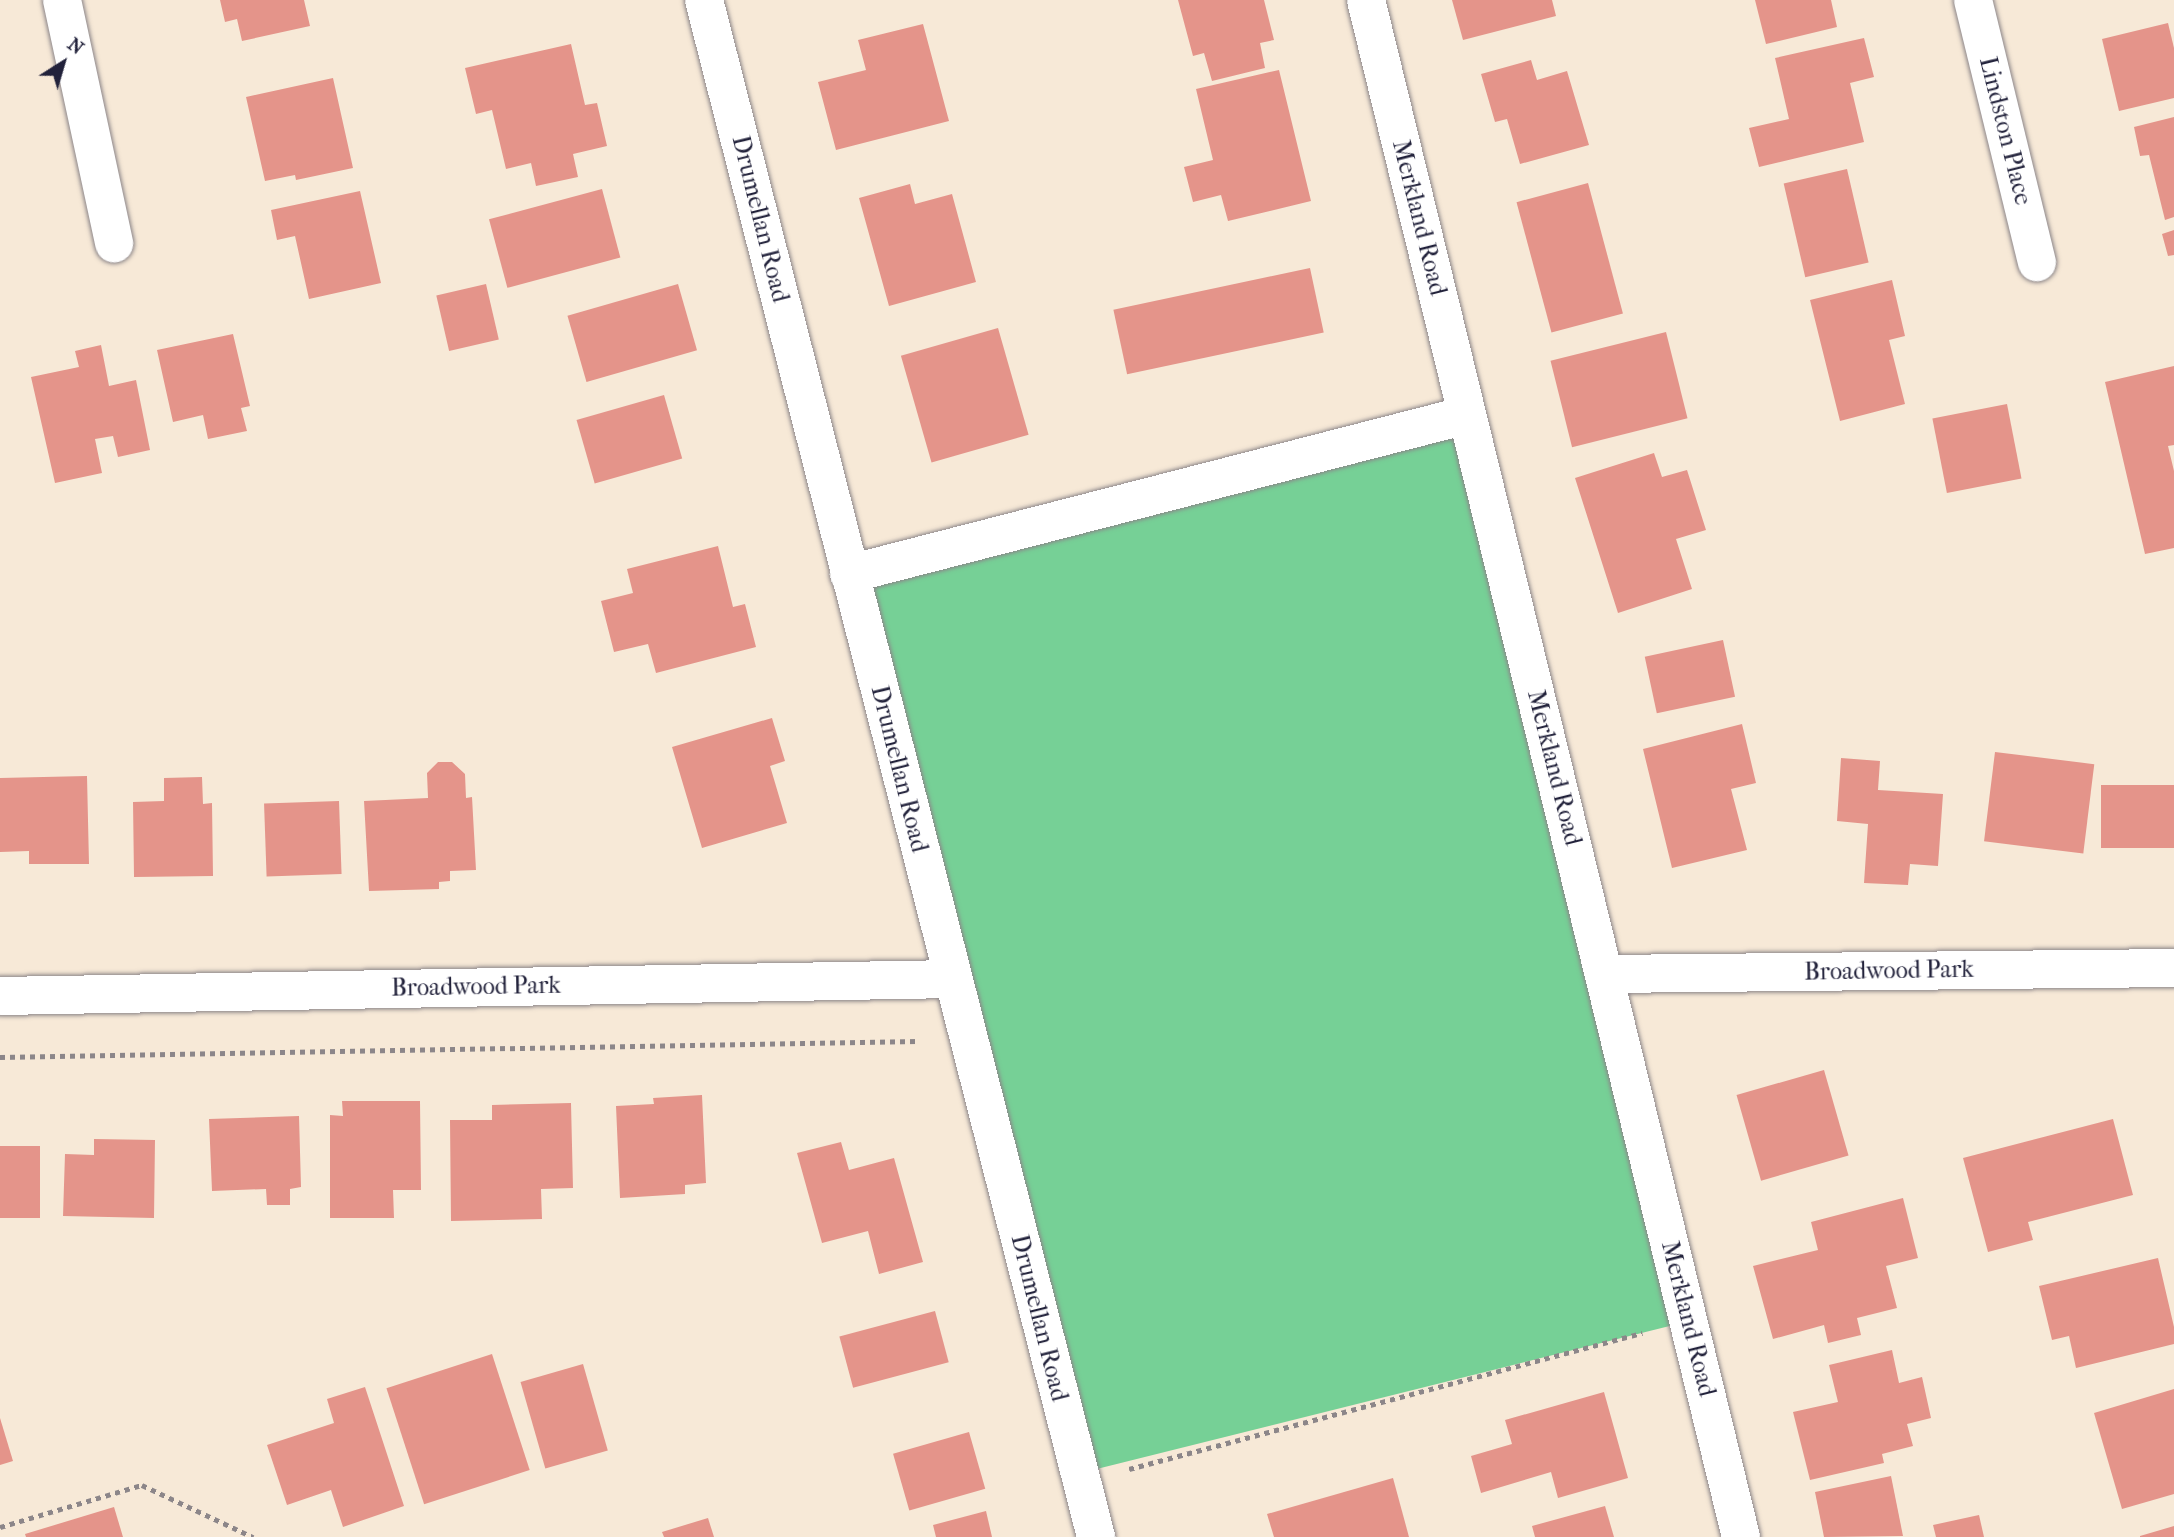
<!DOCTYPE html>
<style>
body{margin:0}
#map{position:relative;width:2174px;height:1537px;overflow:hidden;background:#f7e9d7;font-family:"IM FELL French Canon",serif}
div>[style]{position:absolute}
[style*='--x']{left:calc(var(--x)*1px);top:calc(var(--y)*1px);width:calc(var(--w)*1px);rotate:calc(var(--a)*1deg)}
.green>*{inset:0;background:#76d096;transform-origin:0 0}
.building>*{inset:0;background:#e4948a;transform-origin:0 0}
.path>*{height:4.5px;margin-top:-2.25px;transform-origin:0;background:repeating-linear-gradient(90deg,#8c8689 0 5px,transparent 0 10px)}
.roads{filter:drop-shadow(0 0 2px #8c8689) drop-shadow(0 0 2px #8c8689)}
.minor>*{height:38px;margin:-19px;padding:0 19px;transform-origin:19px;border-radius:19px;background:#fff}
span{translate:-50% -50%;white-space:nowrap;text-align:center;line-height:1.15;-webkit-text-stroke:7px #fff;paint-order:stroke}
.street-label{font-size:24px;color:#22223b}
.north{position:absolute;left:28px;top:28px;width:70px;height:70px;-webkit-text-stroke:5px #fff;paint-order:stroke;rotate:37deg;font-size:19px;font-weight:700;line-height:28px;text-align:center;color:#22223b}
.north::after{content:'';display:block;margin:auto;width:24px;height:32px;background:#22223b;clip-path:polygon(50% 0,100% 100%,50% 72%,0 100%)}
</style>
<div id="map">
<div class="green">
<div style="left:1467px;top:415px;width:933px;height:638px;rotate:76deg"></div>
</div>
<div class="building">
<div style="clip-path:polygon(220px 0,304px 0,310px 26px,242px 41px,237px 19px,225px 22px)"></div>
<div style="clip-path:polygon(1178px 0,1264px 0,1274px 40px,1260px 43px,1265px 68px,1212px 81px,1204px 53px,1193px 56px)"></div>
<div style="clip-path:polygon(1452px 0,1552px 0,1556px 16px,1463px 40px)"></div>
<div style="clip-path:polygon(1755px 0,1831px 0,1837px 27px,1766px 44px)"></div>
<div style="clip-path:polygon(2168px 23px,2174px 48px,2174px 98px,2119px 111px,2102px 39px)"></div>
<div style="clip-path:polygon(923px 24px,949px 121px,836px 150px,818px 82px,866px 70px,858px 40px)"></div>
<div style="clip-path:polygon(1864px 38px,1874px 77px,1850px 83px,1864px 142px,1759px 167px,1749px 128px,1789px 119px,1775px 58px)"></div>
<div style="clip-path:polygon(571px 44px,585px 105px,597px 103px,607px 146px,573px 154px,578px 177px,536px 186px,531px 163px,506px 169px,492px 110px,476px 114px,465px 68px)"></div>
<div style="clip-path:polygon(1531px 60px,1537px 80px,1567px 71px,1589px 145px,1520px 164px,1507px 119px,1495px 122px,1481px 74px)"></div>
<div style="clip-path:polygon(1279px 70px,1311px 201px,1228px 221px,1221px 195px,1193px 202px,1184px 167px,1213px 160px,1196px 89px)"></div>
<div style="clip-path:polygon(333px 78px,353px 168px,296px 180px,295px 175px,265px 181px,246px 97px)"></div>
<div style="clip-path:polygon(2174px 117px,2174px 217px,2165px 220px,2149px 155px,2140px 156px,2134px 127px)"></div>
<div style="left:1847px;top:169px;width:96px;height:65px;rotate:77deg"></div>
<div style="left:1588px;top:183px;width:135px;height:74px;rotate:75deg"></div>
<div style="clip-path:polygon(910px 184px,915px 204px,952px 194px,976px 282px,889px 306px,859px 198px)"></div>
<div style="left:602px;top:189px;width:71px;height:117px;rotate:75deg"></div>
<div style="clip-path:polygon(360px 191px,381px 283px,309px 299px,295px 236px,277px 240px,271px 210px)"></div>
<div style="clip-path:polygon(2174px 230px,2174px 255px,2168px 256px,2162px 234px)"></div>
<div style="left:1310px;top:268px;width:66px;height:201px;rotate:78deg"></div>
<div style="clip-path:polygon(1892px 280px,1905px 336px,1889px 340px,1905px 404px,1840px 421px,1810px 300px)"></div>
<div style="left:486px;top:284px;width:57px;height:51px;rotate:77deg"></div>
<div style="left:678px;top:284px;width:69px;height:115px;rotate:74deg"></div>
<div style="left:998px;top:328px;width:111px;height:101px;rotate:74deg"></div>
<div style="left:1666px;top:332px;width:89px;height:119px;rotate:76deg"></div>
<div style="clip-path:polygon(233px 334px,250px 406px,241px 408px,247px 431px,208px 439px,203px 415px,173px 422px,157px 350px)"></div>
<div style="clip-path:polygon(101px 345px,109px 386px,136px 380px,150px 450px,118px 457px,113px 436px,95px 439px,102px 473px,55px 483px,31px 377px,79px 367px,75px 351px)"></div>
<div style="clip-path:polygon(2174px 366px,2174px 445px,2168px 446px,2174px 471px,2174px 548px,2145px 554px,2105px 382px)"></div>
<div style="left:664px;top:395px;width:66px;height:91px;rotate:74deg"></div>
<div style="left:2007px;top:404px;width:76px;height:76px;rotate:79deg"></div>
<div style="clip-path:polygon(1654px 453px,1662px 477px,1687px 470px,1706px 530px,1676px 539px,1692px 589px,1618px 613px,1575px 478px)"></div>
<div style="clip-path:polygon(718px 546px,733px 607px,745px 604px,756px 647px,656px 673px,648px 644px,614px 652px,601px 601px,633px 593px,627px 569px)"></div>
<div style="left:1723px;top:640px;width:58px;height:80px;rotate:78deg"></div>
<div style="clip-path:polygon(772px 718px,785px 761px,770px 766px,787px 823px,702px 848px,672px 747px)"></div>
<div style="clip-path:polygon(1742px 724px,1756px 783px,1731px 789px,1747px 850px,1672px 868px,1643px 749px)"></div>
<div style="left:1995px;top:752px;width:100px;height:90px;rotate:7deg"></div>
<div style="clip-path:polygon(1841px 758px,1880px 761px,1878px 790px,1943px 794px,1938px 866px,1910px 864px,1908px 885px,1864px 883px,1868px 824px,1837px 821px)"></div>
<div style="clip-path:polygon(438px 762px,452px 762px,465px 774px,466px 798px,472px 797px,476px 870px,450px 871px,450px 881px,439px 882px,439px 889px,369px 891px,364px 801px,428px 798px,427px 773px)"></div>
<div style="clip-path:polygon(87px 776px,89px 864px,29px 864px,29px 851px,0 852px,0 778px)"></div>
<div style="clip-path:polygon(202px 777px,203px 804px,212px 803px,213px 876px,134px 877px,133px 802px,164px 801px,164px 778px)"></div>
<div style="left:2174px;top:785px;width:63px;height:73px;rotate:90deg"></div>
<div style="left:339px;top:801px;width:73px;height:75px;rotate:88deg"></div>
<div style="left:1824px;top:1070px;width:89px;height:91px;rotate:74deg"></div>
<div style="clip-path:polygon(702px 1095px,706px 1183px,685px 1185px,685px 1194px,620px 1198px,616px 1106px,654px 1104px,653px 1098px)"></div>
<div style="clip-path:polygon(342px 1101px,420px 1101px,421px 1190px,393px 1190px,394px 1218px,330px 1218px,330px 1115px,343px 1116px)"></div>
<div style="clip-path:polygon(571px 1103px,573px 1188px,541px 1189px,542px 1219px,451px 1221px,450px 1120px,492px 1120px,492px 1105px)"></div>
<div style="clip-path:polygon(299px 1116px,301px 1187px,290px 1189px,290px 1205px,267px 1205px,266px 1189px,212px 1191px,209px 1119px)"></div>
<div style="clip-path:polygon(2113px 1119px,2133px 1195px,2028px 1222px,2033px 1240px,1988px 1252px,1963px 1158px)"></div>
<div style="clip-path:polygon(94px 1139px,155px 1140px,154px 1218px,63px 1216px,65px 1154px,94px 1155px)"></div>
<div style="clip-path:polygon(841px 1142px,849px 1170px,894px 1158px,923px 1262px,879px 1274px,868px 1231px,822px 1243px,797px 1153px)"></div>
<div style="left:0;top:1146px;width:40px;height:72px"></div>
<div style="clip-path:polygon(1903px 1198px,1918px 1258px,1886px 1266px,1897px 1308px,1857px 1318px,1861px 1335px,1828px 1343px,1824px 1325px,1773px 1339px,1753px 1266px,1818px 1250px,1811px 1222px)"></div>
<div style="clip-path:polygon(2158px 1258px,2174px 1327px,2174px 1344px,2076px 1368px,2069px 1336px,2052px 1340px,2039px 1286px)"></div>
<div style="left:935px;top:1311px;width:53px;height:99px;rotate:75deg"></div>
<div style="clip-path:polygon(1892px 1350px,1899px 1383px,1922px 1377px,1931px 1418px,1907px 1424px,1913px 1446px,1882px 1454px,1884px 1463px,1810px 1480px,1793px 1412px,1838px 1402px,1829px 1365px)"></div>
<div style="left:492px;top:1354px;width:122px;height:111px;rotate:72deg"></div>
<div style="left:583px;top:1364px;width:90px;height:65px;rotate:74deg"></div>
<div style="clip-path:polygon(365px 1387px,404px 1506px,343px 1527px,331px 1490px,287px 1505px,267px 1445px,334px 1423px,327px 1399px)"></div>
<div style="clip-path:polygon(2174px 1389px,2174px 1494px,2122px 1509px,2094px 1413px)"></div>
<div style="clip-path:polygon(1604px 1392px,1628px 1478px,1558px 1498px,1551px 1472px,1481px 1493px,1471px 1456px,1512px 1444px,1505px 1420px)"></div>
<div style="clip-path:polygon(0 1418px,13px 1461px,0 1465px)"></div>
<div style="left:969px;top:1432px;width:59px;height:79px;rotate:74deg"></div>
<div style="clip-path:polygon(1891px 1476px,1903px 1536px,1824px 1537px,1815px 1492px)"></div>
<div style="clip-path:polygon(1393px 1478px,1409px 1537px,1274px 1537px,1267px 1514px)"></div>
<div style="clip-path:polygon(1605px 1506px,1614px 1537px,1535px 1537px,1532px 1526px)"></div>
<div style="clip-path:polygon(114px 1507px,123px 1537px,26px 1537px,25px 1534px)"></div>
<div style="clip-path:polygon(986px 1511px,992px 1537px,936px 1537px,933px 1525px)"></div>
<div style="clip-path:polygon(1979px 1515px,1984px 1537px,1936px 1537px,1933px 1525px)"></div>
<div style="clip-path:polygon(708px 1518px,714px 1537px,664px 1537px,662px 1532px)"></div>
<div style="clip-path:polygon(2174px 1526px,2174px 1537px,2140px 1537px,2140px 1536px)"></div>
</div>
<div class="path">
<div style="--x:0;--y:1057;--w:918;--a:-1"></div>
<div style="--x:1129;--y:1469;--w:531;--a:-14.85"></div>
<div style="--x:0;--y:1527;--w:148;--a:-16.5"></div>
<div style="--x:142;--y:1485;--w:123;--a:25.1"></div>
</div>
<div class="roads">
<div class="minor">
<div style="--x:62;--y:0;--w:249;--a:77.9"></div>
<div style="--x:704;--y:0;--w:1586;--a:75.69"></div>
<div style="--x:1366;--y:0;--w:1582;--a:76.29"></div>
<div style="--x:1973;--y:0;--w:270;--a:76.3"></div>
<div style="--x:849;--y:574;--w:638;--a:-14.43"></div>
<div style="--x:1604;--y:974;--w:570;--a:-0.6"></div>
<div style="--x:0;--y:996;--w:952;--a:-1.02"></div>
</div>
</div>
<div class="street-label">
<span style="left:2005px;top:131px;rotate:76deg">Lindston Place</span>
<span style="left:1419px;top:218px;rotate:76deg">Merkland Road</span>
<span style="left:760px;top:219px;rotate:76deg">Drumellan Road</span>
<span style="left:1554px;top:768px;rotate:76deg">Merkland Road</span>
<span style="left:899px;top:769px;rotate:76deg">Drumellan Road</span>
<span style="left:1889px;top:971px;rotate:-1deg">Broadwood Park</span>
<span style="left:476px;top:987px;rotate:-1deg">Broadwood Park</span>
<span style="left:1039px;top:1318px;rotate:76deg">Drumellan Road</span>
<span style="left:1688px;top:1319px;rotate:76deg">Merkland Road</span>
</div>
<div class="north">N</div>
</div>
